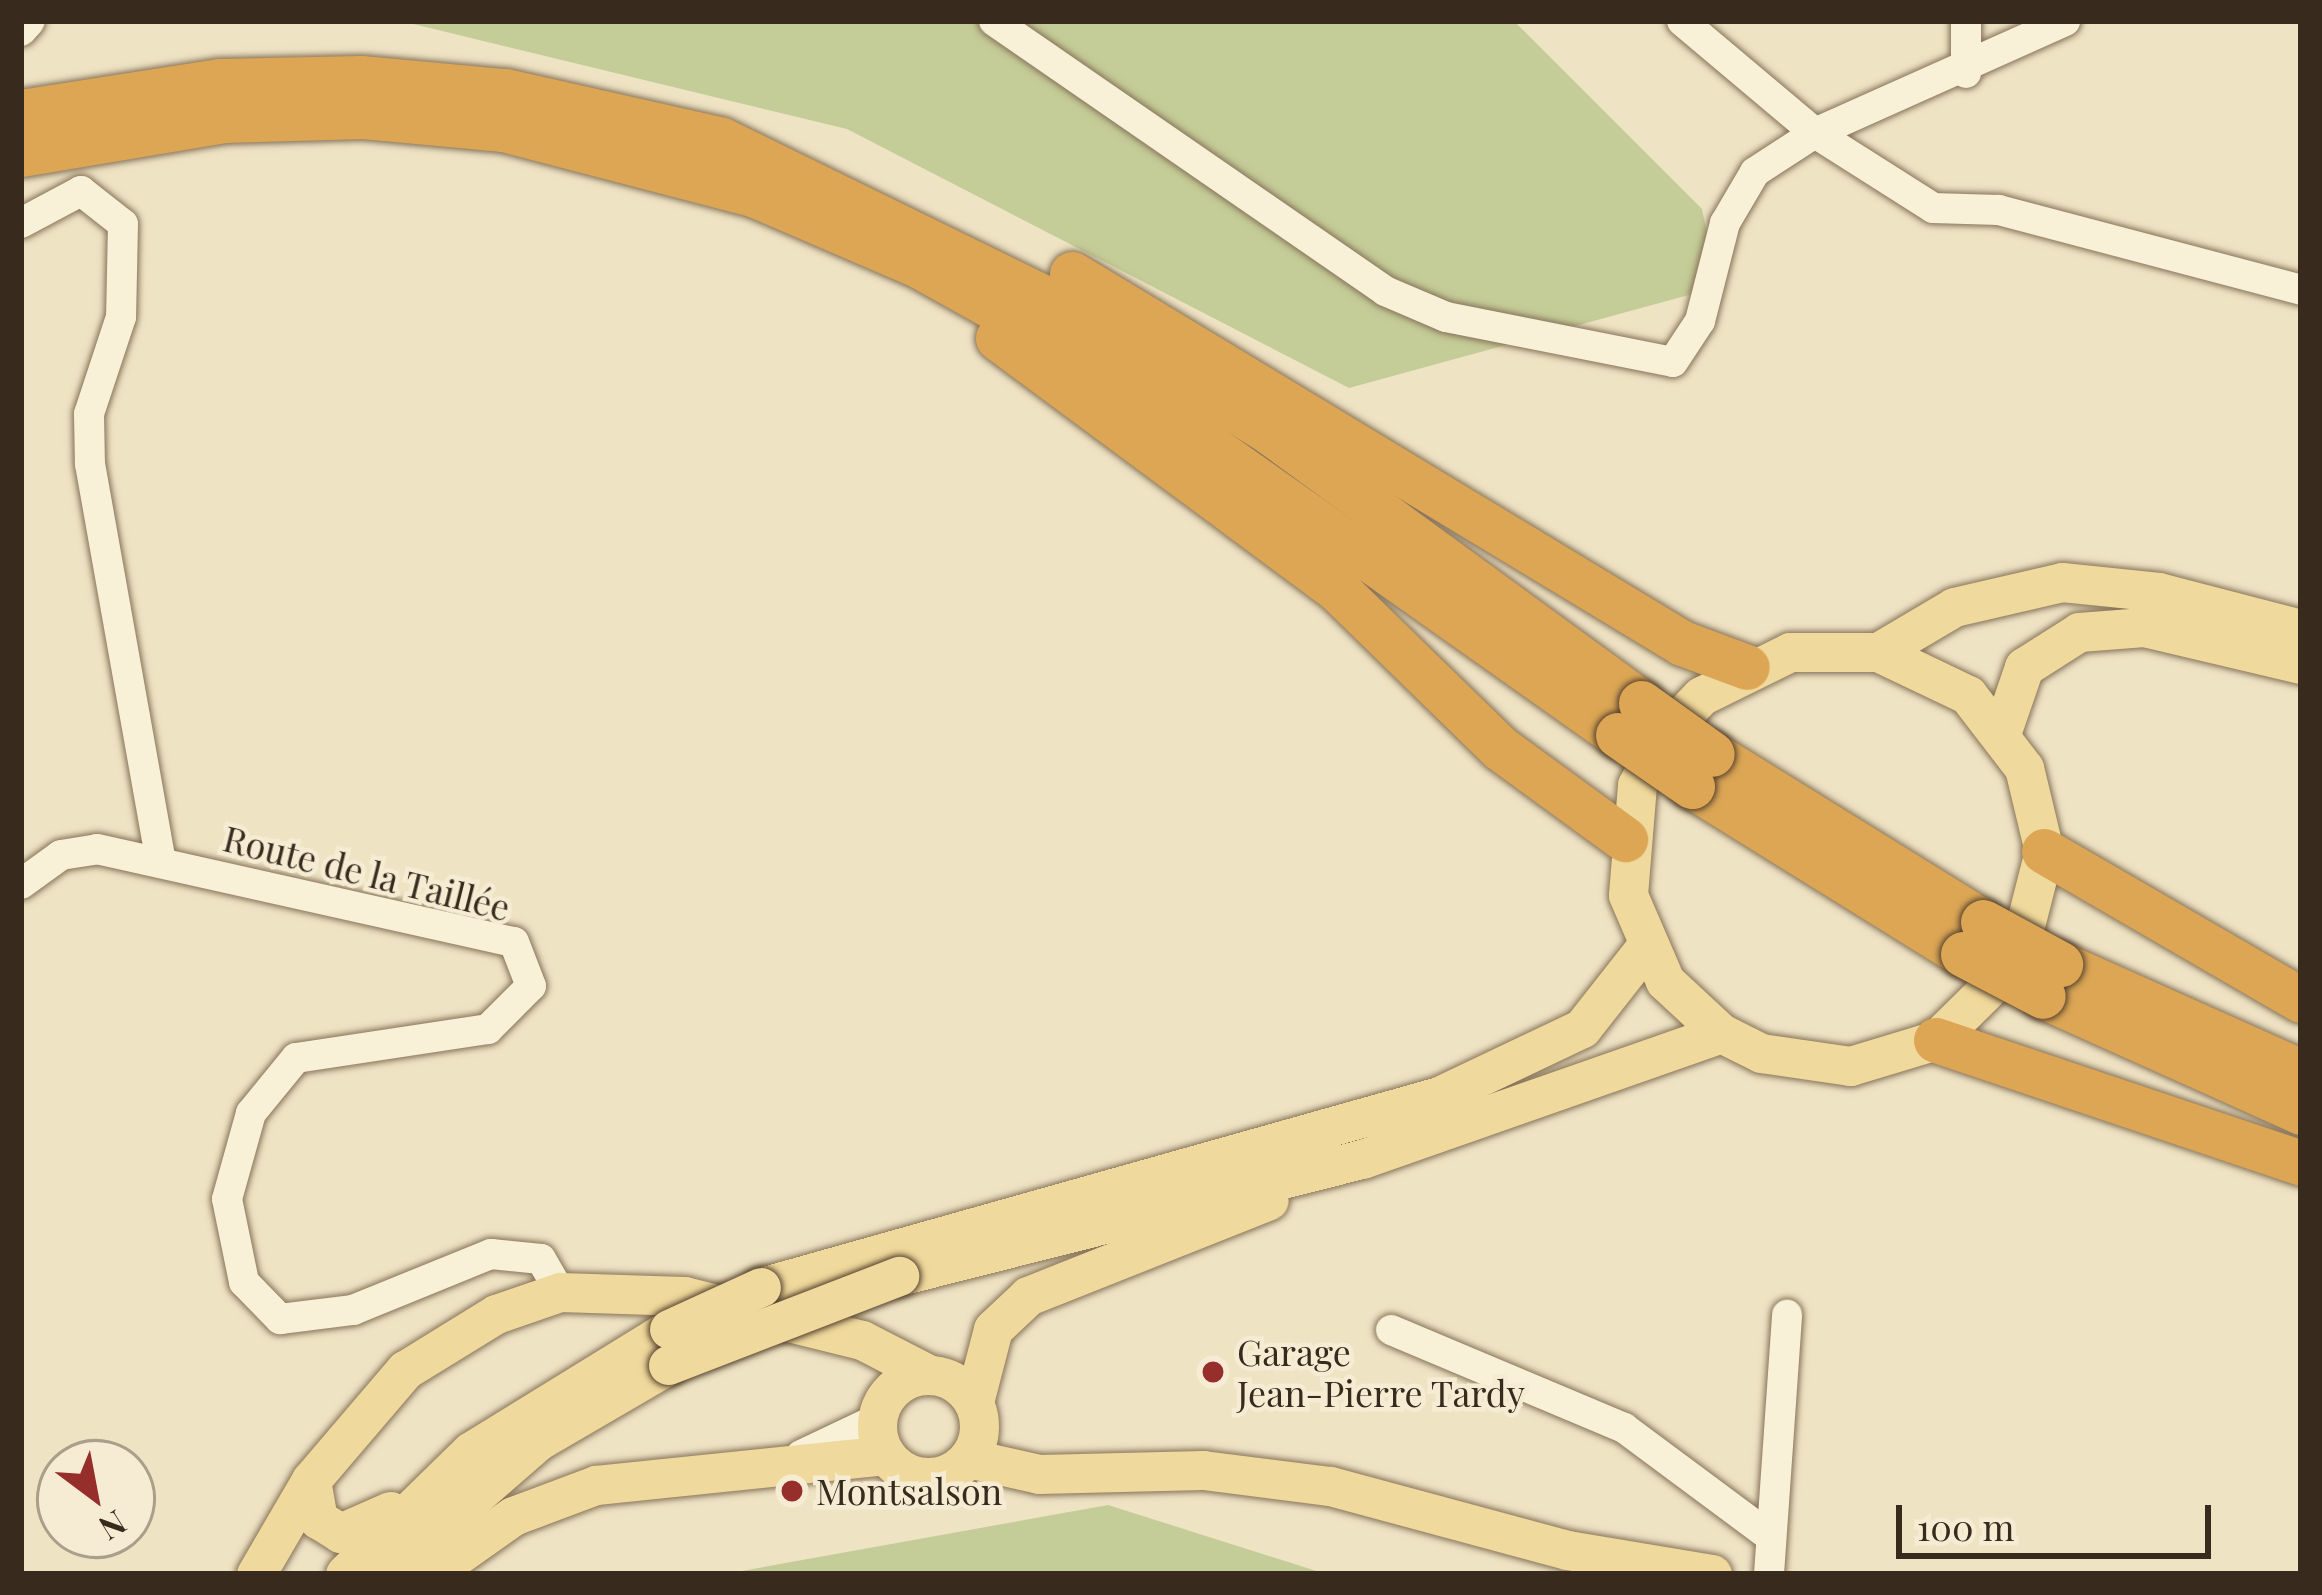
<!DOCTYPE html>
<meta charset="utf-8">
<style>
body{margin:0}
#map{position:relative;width:2322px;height:1595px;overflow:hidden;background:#eee3c3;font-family:"Playfair Display",serif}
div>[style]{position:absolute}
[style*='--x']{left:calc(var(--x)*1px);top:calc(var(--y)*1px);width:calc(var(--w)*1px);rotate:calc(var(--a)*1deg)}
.green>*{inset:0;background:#c4cc97}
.roads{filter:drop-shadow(0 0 3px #88745a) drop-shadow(0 0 3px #88745a)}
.minor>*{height:30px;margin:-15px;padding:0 15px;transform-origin:15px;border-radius:15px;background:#f8f0d7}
.major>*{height:39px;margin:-19.5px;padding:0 19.5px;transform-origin:19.5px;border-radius:19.5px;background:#f0d99c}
.major>.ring{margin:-19.5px;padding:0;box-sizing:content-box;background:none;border:39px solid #f0d99c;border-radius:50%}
.highway>*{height:45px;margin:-22.5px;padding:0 22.5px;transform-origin:22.5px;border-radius:22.5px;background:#dca655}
.bridges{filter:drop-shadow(0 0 3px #55422e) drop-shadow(0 0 3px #55422e)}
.major-bridge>*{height:39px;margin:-19.5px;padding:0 19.5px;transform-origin:19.5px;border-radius:19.5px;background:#f0d99c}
.highway-bridge>*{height:45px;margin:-22.5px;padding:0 22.5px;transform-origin:22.5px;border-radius:22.5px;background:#dca655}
.dots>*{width:33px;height:33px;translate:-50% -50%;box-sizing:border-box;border:6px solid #f5ecd3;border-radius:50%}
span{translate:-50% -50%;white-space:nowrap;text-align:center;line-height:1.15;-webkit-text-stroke:9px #f5ecd3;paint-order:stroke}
.street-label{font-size:36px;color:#382b1e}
.poi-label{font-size:36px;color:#382b1e}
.left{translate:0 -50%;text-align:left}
.frame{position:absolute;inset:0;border:24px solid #382b1e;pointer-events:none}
.north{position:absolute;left:36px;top:1439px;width:120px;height:120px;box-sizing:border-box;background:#f5ecd3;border:3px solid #a99f8b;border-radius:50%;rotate:148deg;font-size:33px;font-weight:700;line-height:48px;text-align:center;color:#382b1e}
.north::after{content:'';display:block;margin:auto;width:42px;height:54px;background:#962e2b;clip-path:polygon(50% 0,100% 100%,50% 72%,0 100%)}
.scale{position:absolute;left:1896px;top:1505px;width:315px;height:54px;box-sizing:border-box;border:6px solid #382b1e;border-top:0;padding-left:15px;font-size:36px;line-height:42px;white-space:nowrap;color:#382b1e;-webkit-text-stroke:9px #f5ecd3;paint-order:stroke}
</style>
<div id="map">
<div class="green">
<div style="clip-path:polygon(401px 21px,1514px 21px,1702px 209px,1718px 287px,1349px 388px,847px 129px)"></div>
<div style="clip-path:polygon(1108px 1505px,1326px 1574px,725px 1574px)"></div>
</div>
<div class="roads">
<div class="minor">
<div style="--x:994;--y:21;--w:475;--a:34.6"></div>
<div style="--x:1385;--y:291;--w:66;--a:23.1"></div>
<div style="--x:1446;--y:317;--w:231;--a:11.2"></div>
<div style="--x:1673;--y:362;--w:49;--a:-56.6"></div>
<div style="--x:1700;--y:321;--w:101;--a:-75.7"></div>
<div style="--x:1725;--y:223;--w:59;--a:-59.5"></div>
<div style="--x:1755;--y:172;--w:72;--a:-33"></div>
<div style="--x:1815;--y:133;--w:274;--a:-24.1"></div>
<div style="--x:1682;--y:21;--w:174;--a:40.1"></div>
<div style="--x:1815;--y:133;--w:140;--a:32.4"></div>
<div style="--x:1933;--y:208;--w:66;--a:1.7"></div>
<div style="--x:1999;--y:210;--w:312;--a:14.8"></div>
<div style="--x:21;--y:31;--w:13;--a:-48"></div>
<div style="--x:1966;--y:73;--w:52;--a:-90"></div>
<div style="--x:21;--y:223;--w:68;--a:-28.1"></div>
<div style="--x:81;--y:191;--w:53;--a:38.2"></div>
<div style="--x:123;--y:224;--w:93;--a:91.2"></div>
<div style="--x:121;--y:317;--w:102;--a:108.3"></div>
<div style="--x:89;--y:414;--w:50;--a:88.9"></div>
<div style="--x:90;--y:464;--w:405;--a:79.9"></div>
<div style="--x:21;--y:884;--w:49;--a:-35.9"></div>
<div style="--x:61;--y:855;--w:36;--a:-9"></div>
<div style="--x:97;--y:849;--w:427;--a:12.6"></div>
<div style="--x:514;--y:942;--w:47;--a:68.9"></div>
<div style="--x:531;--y:986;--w:61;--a:135"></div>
<div style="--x:488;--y:1029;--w:194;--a:171.4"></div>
<div style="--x:296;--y:1058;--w:71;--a:129.3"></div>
<div style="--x:251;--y:1113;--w:89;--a:105.6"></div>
<div style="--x:227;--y:1199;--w:85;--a:78.4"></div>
<div style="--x:244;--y:1282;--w:52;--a:45.8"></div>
<div style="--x:280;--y:1319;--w:74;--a:-7"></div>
<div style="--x:353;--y:1310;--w:149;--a:-22.1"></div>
<div style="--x:491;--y:1254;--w:50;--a:5.7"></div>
<div style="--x:541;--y:1259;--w:38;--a:60"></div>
<div style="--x:1391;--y:1330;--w:253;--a:22.8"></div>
<div style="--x:1624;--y:1428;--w:183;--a:36.6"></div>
<div style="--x:801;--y:1455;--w:84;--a:-25.3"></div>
<div style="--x:1769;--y:1574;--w:260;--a:-86"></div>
</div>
<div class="major">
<div style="--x:1878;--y:652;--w:88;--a:-30.6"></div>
<div style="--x:1954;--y:607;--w:111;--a:-13"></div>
<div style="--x:2062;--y:582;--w:97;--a:5.9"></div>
<div style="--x:2158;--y:592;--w:148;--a:14.5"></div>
<div style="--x:2002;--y:731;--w:68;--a:-71"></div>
<div style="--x:2024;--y:667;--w:65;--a:-32.5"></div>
<div style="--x:2079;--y:632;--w:65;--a:-4.4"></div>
<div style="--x:2144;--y:627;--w:161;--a:13.3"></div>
<div style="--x:899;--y:1276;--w:478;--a:-14.2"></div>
<div style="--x:1362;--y:1159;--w:380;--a:-19.3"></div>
<div style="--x:1721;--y:1033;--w:45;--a:26.6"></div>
<div style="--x:1761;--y:1053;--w:90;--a:8.3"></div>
<div style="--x:1850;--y:1066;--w:90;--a:-16.8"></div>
<div style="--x:1936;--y:1040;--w:112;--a:-44.6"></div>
<div style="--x:2016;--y:961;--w:114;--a:-75.7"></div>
<div style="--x:2044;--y:851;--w:85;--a:-103.5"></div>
<div style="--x:2024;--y:768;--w:92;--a:-127.5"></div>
<div style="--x:1968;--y:695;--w:100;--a:-154.5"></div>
<div style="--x:1878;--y:652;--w:88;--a:180"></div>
<div style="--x:1790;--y:652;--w:99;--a:153.7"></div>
<div style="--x:1701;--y:696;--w:55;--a:133.5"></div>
<div style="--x:1663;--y:736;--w:55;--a:118"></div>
<div style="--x:1637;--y:785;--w:110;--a:94.7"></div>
<div style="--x:1628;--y:895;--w:94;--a:66.7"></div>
<div style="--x:1665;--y:981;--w:76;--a:42.9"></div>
<div style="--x:761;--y:1287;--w:704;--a:-15.73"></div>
<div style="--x:1439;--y:1096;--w:158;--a:-25.4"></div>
<div style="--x:1582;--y:1028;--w:102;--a:-51.8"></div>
<div class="ring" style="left:877px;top:1375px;width:63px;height:63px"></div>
<div style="--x:974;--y:1402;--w:75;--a:-75.4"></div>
<div style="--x:993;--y:1329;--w:48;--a:-43.3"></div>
<div style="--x:1028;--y:1296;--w:259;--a:-21.7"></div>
<div style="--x:968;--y:1458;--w:73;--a:12.7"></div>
<div style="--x:1039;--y:1474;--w:164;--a:-1.4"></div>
<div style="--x:1203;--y:1470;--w:128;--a:7.2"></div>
<div style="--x:1330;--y:1486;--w:245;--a:15.1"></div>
<div style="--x:1567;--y:1550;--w:147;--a:9.4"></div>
<div style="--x:311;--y:1480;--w:40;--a:80"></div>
<div style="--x:318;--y:1519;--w:26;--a:32"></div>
<div style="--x:340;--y:1533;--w:55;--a:-23.7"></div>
<div style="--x:256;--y:1574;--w:109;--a:-59.7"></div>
<div style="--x:311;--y:1480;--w:145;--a:-49.5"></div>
<div style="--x:405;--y:1370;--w:107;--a:-31.6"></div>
<div style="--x:496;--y:1314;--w:68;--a:-19"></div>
<div style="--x:560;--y:1292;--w:124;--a:1.8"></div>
<div style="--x:684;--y:1296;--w:183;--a:13.9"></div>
<div style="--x:862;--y:1340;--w:74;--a:27.3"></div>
<div style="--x:345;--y:1574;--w:176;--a:-44.3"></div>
<div style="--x:471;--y:1451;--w:233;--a:-31.6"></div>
<div style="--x:385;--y:1574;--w:203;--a:-41"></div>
<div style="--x:538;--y:1441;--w:151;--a:-30.3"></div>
<div style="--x:431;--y:1574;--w:100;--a:-35.3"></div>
<div style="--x:513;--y:1516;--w:89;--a:-20.5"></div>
<div style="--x:596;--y:1485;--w:291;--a:-5.9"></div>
</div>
<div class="highway">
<div style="--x:21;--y:112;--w:201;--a:-8.9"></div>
<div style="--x:220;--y:81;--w:141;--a:-1.2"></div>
<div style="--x:361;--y:78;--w:145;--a:5.2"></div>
<div style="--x:505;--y:91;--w:222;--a:12.7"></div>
<div style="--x:722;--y:140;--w:425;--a:26.1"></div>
<div style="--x:1104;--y:327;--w:196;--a:32.3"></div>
<div style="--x:1270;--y:432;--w:459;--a:36.1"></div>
<div style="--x:21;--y:154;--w:206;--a:-9.5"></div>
<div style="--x:224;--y:120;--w:139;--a:-1.6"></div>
<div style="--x:363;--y:116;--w:141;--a:5.3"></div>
<div style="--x:503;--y:129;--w:258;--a:14.6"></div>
<div style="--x:753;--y:194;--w:182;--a:23.3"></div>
<div style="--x:920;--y:266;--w:193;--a:29.2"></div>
<div style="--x:1088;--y:360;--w:649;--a:35.28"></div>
<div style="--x:1072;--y:274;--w:713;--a:31.17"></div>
<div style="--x:1682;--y:643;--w:69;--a:20.3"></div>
<div style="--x:998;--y:338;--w:420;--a:36.5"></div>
<div style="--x:1336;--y:588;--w:229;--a:44.3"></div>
<div style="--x:1500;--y:748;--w:155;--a:36.1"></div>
<div style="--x:1712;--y:754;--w:319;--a:31.8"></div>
<div style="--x:1692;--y:786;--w:319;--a:31.8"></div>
<div style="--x:2044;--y:851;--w:297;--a:30.1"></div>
<div style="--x:2060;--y:964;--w:264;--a:24.1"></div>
<div style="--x:2043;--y:996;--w:283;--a:24.2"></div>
<div style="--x:1936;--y:1040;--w:385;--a:18.6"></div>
</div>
</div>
<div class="bridges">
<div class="major-bridge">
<div style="--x:669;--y:1329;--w:101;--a:-24.5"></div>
<div style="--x:668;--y:1365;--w:248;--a:-21.1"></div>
</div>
<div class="highway-bridge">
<div style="--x:1641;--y:703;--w:87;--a:35.7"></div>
<div style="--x:1618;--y:735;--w:90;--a:34.6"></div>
<div style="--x:1983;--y:922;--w:88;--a:28.6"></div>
<div style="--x:1963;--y:954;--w:90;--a:27.7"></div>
</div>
</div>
<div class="dots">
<div style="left:1213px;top:1372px;background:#962e2b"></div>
<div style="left:792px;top:1491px;background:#962e2b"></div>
</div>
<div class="street-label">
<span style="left:367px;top:872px;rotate:14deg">Route de la Taillée</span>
</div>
<div class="poi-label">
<span class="left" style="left:1237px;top:1372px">Garage<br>Jean-Pierre Tardy</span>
<span class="left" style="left:816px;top:1491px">Montsalson</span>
</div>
<div class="frame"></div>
<div class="north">N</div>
<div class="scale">100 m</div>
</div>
